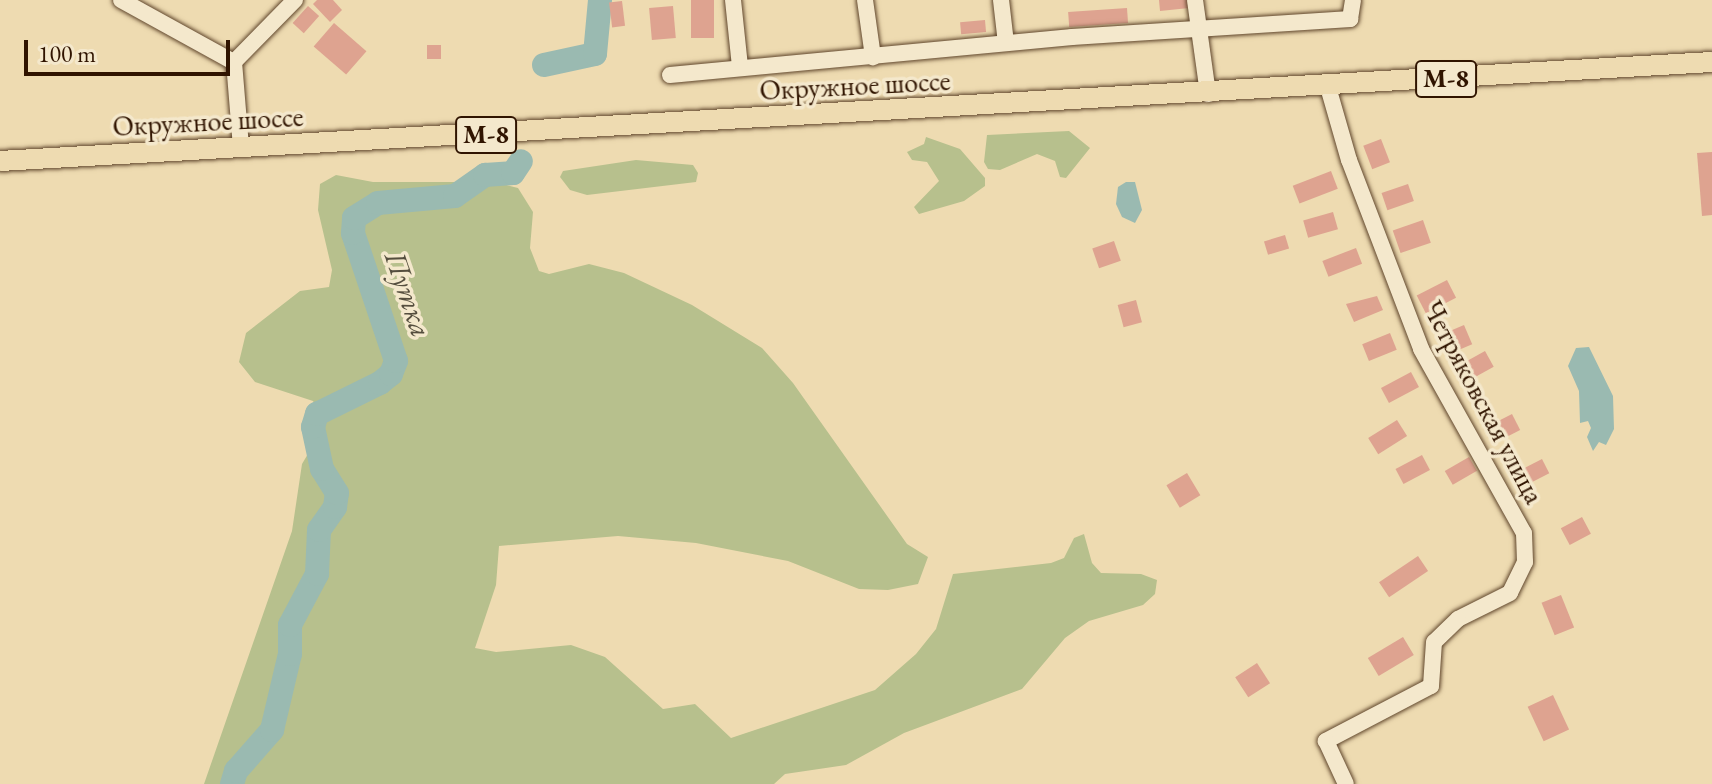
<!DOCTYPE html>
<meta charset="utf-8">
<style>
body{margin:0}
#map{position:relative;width:1712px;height:784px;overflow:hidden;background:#eedbb1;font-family:"EB Garamond",serif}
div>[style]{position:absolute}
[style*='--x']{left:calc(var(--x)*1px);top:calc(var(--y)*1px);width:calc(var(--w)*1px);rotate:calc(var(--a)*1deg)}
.green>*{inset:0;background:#b7c08d}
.water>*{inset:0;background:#9abab1}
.river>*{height:24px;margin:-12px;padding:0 12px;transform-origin:12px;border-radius:12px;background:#9abab1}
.building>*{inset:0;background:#dea390;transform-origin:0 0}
.roads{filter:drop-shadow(0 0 2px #60462c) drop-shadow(0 0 2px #60462c)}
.minor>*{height:16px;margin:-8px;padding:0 8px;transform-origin:8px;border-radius:8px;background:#f4e8cc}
.major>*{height:20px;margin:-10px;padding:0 10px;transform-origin:10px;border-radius:10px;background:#eedbb1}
span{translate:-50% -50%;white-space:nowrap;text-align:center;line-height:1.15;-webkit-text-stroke:7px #f4e8cc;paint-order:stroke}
.shield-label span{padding:2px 6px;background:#f4e8cc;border:2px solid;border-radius:6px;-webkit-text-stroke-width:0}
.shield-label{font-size:26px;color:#301400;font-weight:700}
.street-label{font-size:28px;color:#301400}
.water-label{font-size:30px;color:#554e3e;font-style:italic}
.scale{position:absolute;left:24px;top:40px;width:206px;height:36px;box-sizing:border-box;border:4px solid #301400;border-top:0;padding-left:10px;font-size:24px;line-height:28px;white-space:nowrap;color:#301400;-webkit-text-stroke:6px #f4e8cc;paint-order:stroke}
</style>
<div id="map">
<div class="green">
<div style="clip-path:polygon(1069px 131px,1090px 148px,1066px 178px,1060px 177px,1055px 161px,1037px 154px,1000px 170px,988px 169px,984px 162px,987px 135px)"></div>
<div style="clip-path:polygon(926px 137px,960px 149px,985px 178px,985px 186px,964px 201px,919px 214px,914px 207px,939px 181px,927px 162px,912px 160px,907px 152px,924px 144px)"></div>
<div style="clip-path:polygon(636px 160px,693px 165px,698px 173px,696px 182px,587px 195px,570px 190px,560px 177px,563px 171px)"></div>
<div style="clip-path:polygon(336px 175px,373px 182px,495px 182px,518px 188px,533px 212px,530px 248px,539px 271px,549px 274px,589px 264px,624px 273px,692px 305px,762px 348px,793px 383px,907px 544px,928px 557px,918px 584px,888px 590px,859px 589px,788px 561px,696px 543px,618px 536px,499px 546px,496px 585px,475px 648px,496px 652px,571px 645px,605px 657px,663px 709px,695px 704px,731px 738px,875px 690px,916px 654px,936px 629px,953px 574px,1051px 563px,1064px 558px,1074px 538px,1084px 534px,1092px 563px,1101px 573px,1141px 574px,1157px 580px,1155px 594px,1143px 605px,1089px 621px,1065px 638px,1022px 689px,904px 733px,846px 765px,785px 774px,774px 784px,204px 784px,292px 531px,302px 464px,325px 425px,313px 401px,255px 382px,239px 362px,246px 333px,300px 291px,329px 287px,332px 270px,318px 210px,320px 184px)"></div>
</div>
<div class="water">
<div style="clip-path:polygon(1126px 182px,1135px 182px,1142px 210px,1135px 223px,1122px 217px,1116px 204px,1118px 187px)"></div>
<div style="clip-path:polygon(1589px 347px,1613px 396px,1614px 429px,1606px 445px,1599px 442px,1593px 451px,1587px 437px,1591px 428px,1588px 421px,1580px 423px,1579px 391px,1568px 366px,1576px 348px)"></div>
</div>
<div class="river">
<div style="--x:544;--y:65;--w:52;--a:-12.2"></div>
<div style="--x:595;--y:54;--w:54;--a:-84.7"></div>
<div style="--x:232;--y:784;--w:14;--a:-73"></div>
<div style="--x:236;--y:771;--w:55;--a:-48.7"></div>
<div style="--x:272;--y:730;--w:78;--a:-76.7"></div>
<div style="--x:290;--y:654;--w:29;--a:-90"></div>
<div style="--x:290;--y:625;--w:58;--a:-62.1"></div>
<div style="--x:317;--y:574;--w:44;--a:-87.4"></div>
<div style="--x:319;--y:530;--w:28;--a:-55"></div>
<div style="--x:335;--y:507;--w:14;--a:-82"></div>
<div style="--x:337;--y:493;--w:28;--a:-122"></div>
<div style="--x:322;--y:469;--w:43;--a:-102.1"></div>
<div style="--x:313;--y:427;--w:14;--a:-73"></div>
<div style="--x:317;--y:414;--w:70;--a:-26.2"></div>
<div style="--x:380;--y:383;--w:14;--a:-39"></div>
<div style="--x:391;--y:374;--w:14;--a:-69"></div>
<div style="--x:396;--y:361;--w:135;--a:-108.6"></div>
<div style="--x:353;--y:233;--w:15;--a:-86"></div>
<div style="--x:354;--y:218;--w:28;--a:-32"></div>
<div style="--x:378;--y:203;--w:77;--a:-5.2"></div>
<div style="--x:455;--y:196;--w:37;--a:-35"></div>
<div style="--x:485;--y:175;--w:28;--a:-4"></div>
<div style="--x:513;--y:173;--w:14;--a:-56"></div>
</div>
<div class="building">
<div style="clip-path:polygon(317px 0,333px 0,342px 10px,330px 22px,313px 4px)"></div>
<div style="left:691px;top:0;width:23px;height:38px"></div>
<div style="clip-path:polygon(1159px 0,1188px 0,1189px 8px,1160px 11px)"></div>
<div style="left:622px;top:1px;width:25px;height:13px;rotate:83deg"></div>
<div style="left:308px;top:6px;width:15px;height:23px;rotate:42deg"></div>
<div style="left:673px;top:6px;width:32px;height:24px;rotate:85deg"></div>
<div style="left:1127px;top:8px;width:15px;height:59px;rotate:86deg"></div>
<div style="left:985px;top:20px;width:12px;height:25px;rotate:85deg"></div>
<div style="left:334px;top:23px;width:43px;height:31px;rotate:41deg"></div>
<div style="left:427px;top:45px;width:14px;height:14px"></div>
<div style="left:1381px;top:139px;width:25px;height:19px;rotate:69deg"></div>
<div style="clip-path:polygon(1712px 152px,1712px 215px,1702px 216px,1697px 153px)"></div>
<div style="left:1331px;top:171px;width:19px;height:41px;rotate:69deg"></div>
<div style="left:1408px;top:184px;width:18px;height:28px;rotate:71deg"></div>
<div style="left:1333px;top:212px;width:18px;height:31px;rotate:74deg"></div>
<div style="left:1423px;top:220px;width:24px;height:32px;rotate:71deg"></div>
<div style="left:1285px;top:235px;width:14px;height:22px;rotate:73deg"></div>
<div style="left:1114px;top:241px;width:21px;height:23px;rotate:71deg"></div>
<div style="left:1356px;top:248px;width:17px;height:36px;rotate:69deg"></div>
<div style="left:1447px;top:280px;width:20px;height:34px;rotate:63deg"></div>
<div style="clip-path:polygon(1377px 296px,1383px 310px,1354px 322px,1346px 304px)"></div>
<div style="left:1136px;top:300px;width:23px;height:19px;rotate:75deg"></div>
<div style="left:1464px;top:325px;width:21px;height:25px;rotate:67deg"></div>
<div style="left:1390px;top:333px;width:18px;height:30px;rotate:68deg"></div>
<div style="left:1485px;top:351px;width:18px;height:33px;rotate:61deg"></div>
<div style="left:1411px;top:372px;width:17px;height:34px;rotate:62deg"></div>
<div style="left:1512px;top:414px;width:18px;height:22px;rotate:63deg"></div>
<div style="left:1397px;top:420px;width:19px;height:34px;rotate:58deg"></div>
<div style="left:1422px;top:455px;width:17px;height:30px;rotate:62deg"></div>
<div style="left:1469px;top:457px;width:16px;height:28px;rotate:60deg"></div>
<div style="left:1542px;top:459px;width:16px;height:29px;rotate:63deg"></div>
<div style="left:1187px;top:473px;width:26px;height:24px;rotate:59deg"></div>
<div style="left:1582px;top:517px;width:19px;height:24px;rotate:62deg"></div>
<div style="left:1418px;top:556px;width:18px;height:47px;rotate:56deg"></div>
<div style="left:1561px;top:595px;width:35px;height:21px;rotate:68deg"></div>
<div style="left:1403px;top:637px;width:21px;height:41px;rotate:59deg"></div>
<div style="left:1257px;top:663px;width:24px;height:26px;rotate:57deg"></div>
<div style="left:1553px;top:695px;width:38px;height:28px;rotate:65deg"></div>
</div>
<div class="roads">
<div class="minor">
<div style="--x:121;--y:0;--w:129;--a:28.8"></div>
<div style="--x:733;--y:0;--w:67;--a:84"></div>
<div style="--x:865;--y:0;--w:58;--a:82"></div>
<div style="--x:1001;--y:0;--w:43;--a:83.4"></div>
<div style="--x:1195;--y:0;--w:95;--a:82.1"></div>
<div style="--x:670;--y:75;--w:404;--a:-5.4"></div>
<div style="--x:1072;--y:37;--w:279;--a:-3.7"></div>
<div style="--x:1350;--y:19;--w:19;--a:-81"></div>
<div style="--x:1328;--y:87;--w:76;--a:74"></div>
<div style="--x:1349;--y:160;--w:202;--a:69.1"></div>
<div style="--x:1421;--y:349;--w:211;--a:60.8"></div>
<div style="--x:1524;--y:533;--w:29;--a:88"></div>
<div style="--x:1525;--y:562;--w:34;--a:116"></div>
<div style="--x:1510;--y:593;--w:58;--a:153.4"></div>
<div style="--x:1458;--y:619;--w:33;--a:136"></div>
<div style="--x:1434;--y:642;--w:44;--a:93.9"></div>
<div style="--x:1431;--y:686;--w:119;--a:152.4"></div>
<div style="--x:1326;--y:741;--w:47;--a:65.1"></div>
<div style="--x:241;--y:147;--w:85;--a:-94.7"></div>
<div style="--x:234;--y:62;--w:87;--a:-45.5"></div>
</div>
<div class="major">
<div style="--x:0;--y:161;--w:1715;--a:-3.31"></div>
</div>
</div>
<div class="shield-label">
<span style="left:1446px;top:79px">М-8</span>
<span style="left:486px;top:135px">М-8</span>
</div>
<div class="street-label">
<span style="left:855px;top:85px;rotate:-3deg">Окружное шоссе</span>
<span style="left:208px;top:121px;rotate:-3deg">Окружное шоссе</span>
<span style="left:1484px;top:402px;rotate:62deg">Четряковская улица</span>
</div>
<div class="water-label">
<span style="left:408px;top:294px;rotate:71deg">Путка</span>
</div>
<div class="scale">100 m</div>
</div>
